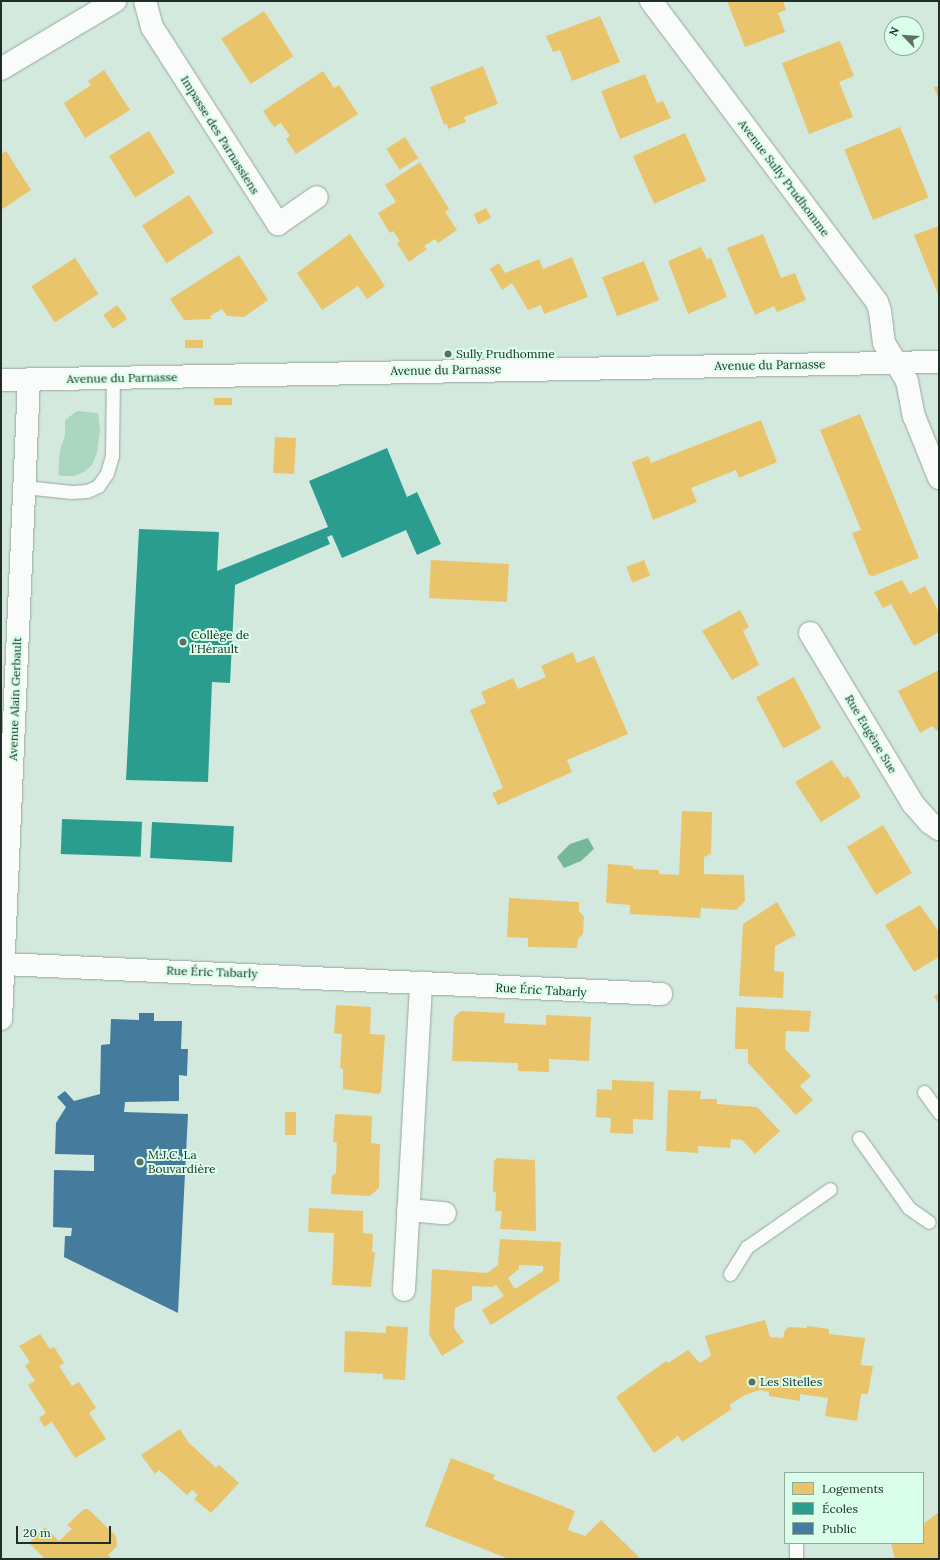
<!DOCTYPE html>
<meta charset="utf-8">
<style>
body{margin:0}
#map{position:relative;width:940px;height:1560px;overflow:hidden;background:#d4e9de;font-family:Lora,serif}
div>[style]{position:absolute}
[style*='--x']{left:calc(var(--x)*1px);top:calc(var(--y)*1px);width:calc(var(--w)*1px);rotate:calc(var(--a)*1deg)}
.green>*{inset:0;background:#abd6c0}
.water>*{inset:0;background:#75b899}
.homes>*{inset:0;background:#e9c46a;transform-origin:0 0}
.schools>*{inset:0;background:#2a9d8f;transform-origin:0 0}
.public>*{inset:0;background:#457b9d}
.roads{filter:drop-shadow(0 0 1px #96a69e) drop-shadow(0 0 1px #96a69e)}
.service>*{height:13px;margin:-6.5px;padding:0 6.5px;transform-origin:6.5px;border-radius:6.5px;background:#f9fcfa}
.minor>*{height:22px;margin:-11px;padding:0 11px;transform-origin:11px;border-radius:11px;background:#f9fcfa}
.dots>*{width:11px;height:11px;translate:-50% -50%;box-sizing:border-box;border:2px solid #d9ffea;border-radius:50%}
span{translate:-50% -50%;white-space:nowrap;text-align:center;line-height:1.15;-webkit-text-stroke:4px #d9ffea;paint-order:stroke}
.street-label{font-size:12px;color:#202e26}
.poi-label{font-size:12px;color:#202e26}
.left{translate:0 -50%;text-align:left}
.frame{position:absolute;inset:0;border:2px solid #202e26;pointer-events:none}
.legend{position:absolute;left:784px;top:1472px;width:140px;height:72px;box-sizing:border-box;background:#d9ffea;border:1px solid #8fab9c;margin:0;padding:5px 7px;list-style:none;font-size:12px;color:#202e26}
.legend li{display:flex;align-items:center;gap:8px;height:20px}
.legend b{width:20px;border:1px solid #8fab9c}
.north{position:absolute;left:884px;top:16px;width:40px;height:40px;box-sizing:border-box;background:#d9ffea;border:1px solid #8fab9c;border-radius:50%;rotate:295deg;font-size:11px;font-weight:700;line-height:16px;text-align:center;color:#202e26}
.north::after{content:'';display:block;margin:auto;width:14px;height:18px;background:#5f6f66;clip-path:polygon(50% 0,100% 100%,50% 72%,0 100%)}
.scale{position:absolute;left:16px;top:1526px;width:95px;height:18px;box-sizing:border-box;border:2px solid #202e26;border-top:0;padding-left:5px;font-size:12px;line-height:14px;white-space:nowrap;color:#202e26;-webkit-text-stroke:3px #d9ffea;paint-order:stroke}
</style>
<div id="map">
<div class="green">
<div style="clip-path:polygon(77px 411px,98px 413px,100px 430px,97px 453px,92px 465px,84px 472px,74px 476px,62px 476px,58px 475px,60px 450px,65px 435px,65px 420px)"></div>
</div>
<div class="water">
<div style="clip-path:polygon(588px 838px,594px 849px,581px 861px,564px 868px,557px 857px,570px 844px)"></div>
</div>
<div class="homes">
<div style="clip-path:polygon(727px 1px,783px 1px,786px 10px,778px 13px,785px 32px,745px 47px)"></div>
<div style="left:264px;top:11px;width:54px;height:51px;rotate:57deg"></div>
<div style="clip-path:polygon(600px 16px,620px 62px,572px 81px,560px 50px,553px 52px,546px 36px)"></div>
<div style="clip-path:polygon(840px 41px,854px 76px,839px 82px,853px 117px,809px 134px,782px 63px)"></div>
<div style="clip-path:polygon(483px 66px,498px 104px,464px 117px,466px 122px,448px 129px,447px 124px,444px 125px,430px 87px)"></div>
<div style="clip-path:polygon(104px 70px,130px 110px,85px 138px,64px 103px,91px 85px,88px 81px)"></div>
<div style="clip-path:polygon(323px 71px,334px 88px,339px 85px,358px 114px,296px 154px,286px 139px,290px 136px,281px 123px,274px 127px,263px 111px)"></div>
<div style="clip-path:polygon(645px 74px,657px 103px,663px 101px,671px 118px,620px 139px,601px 91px)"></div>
<div style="clip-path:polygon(939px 86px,939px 100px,934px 87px)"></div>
<div style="left:900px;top:127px;width:76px;height:60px;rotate:68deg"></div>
<div style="left:149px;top:131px;width:49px;height:47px;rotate:58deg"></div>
<div style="left:685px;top:133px;width:52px;height:57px;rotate:66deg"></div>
<div style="left:405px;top:137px;width:25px;height:22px;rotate:58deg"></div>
<div style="clip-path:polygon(6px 151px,31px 190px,1px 210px,1px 154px)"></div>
<div style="clip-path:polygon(420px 162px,449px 209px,445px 212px,457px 230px,438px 243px,435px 239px,424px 246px,427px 249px,409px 262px,397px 243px,400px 241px,393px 231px,390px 233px,378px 213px,396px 202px,385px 185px)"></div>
<div style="left:189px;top:195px;width:45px;height:56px;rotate:57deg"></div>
<div style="left:486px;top:208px;width:11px;height:14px;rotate:63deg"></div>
<div style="clip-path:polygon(939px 226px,939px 297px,914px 235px)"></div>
<div style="clip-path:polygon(350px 234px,385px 286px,367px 299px,358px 286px,322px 310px,297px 273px)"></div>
<div style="clip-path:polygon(763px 234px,781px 278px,795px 273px,806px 300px,777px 312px,774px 306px,755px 315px,727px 248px)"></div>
<div style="clip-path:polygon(701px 247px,707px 259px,711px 258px,727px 297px,688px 314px,668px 261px)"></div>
<div style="clip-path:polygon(239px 255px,268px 300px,244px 317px,227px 316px,222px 309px,210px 316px,212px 319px,184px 320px,170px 299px)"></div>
<div style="clip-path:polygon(572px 257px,588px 297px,544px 314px,541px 305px,528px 310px,512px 283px,502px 290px,490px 269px,499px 263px,505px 273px,539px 259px,543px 269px)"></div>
<div style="left:75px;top:258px;width:43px;height:52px;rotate:57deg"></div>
<div style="left:644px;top:261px;width:42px;height:45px;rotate:69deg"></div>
<div style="left:117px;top:305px;width:17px;height:17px;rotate:54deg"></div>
<div style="left:185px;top:340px;width:18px;height:8px"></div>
<div style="left:214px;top:398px;width:18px;height:7px"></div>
<div style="clip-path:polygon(860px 414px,919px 558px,873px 576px,869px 575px,852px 533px,861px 530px,820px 430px)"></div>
<div style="clip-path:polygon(761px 420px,777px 462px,739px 478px,736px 470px,691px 488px,697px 502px,653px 520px,632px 462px,648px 456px,651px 463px)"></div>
<div style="left:275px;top:437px;width:21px;height:36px;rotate:3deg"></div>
<div style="left:431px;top:560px;width:78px;height:38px;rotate:3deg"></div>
<div style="left:644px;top:560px;width:17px;height:19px;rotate:69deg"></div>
<div style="clip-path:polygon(902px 580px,910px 594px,925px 586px,939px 612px,939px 632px,914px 646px,891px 604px,883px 608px,874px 592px)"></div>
<div style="clip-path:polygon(740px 610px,749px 627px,743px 631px,759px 665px,732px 680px,702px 631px)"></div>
<div style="clip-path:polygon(573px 652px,577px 663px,594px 656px,628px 734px,567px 760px,572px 772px,498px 805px,492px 793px,503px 788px,470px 710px,486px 703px,481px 692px,513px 678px,518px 689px,546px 677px,541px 666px)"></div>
<div style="clip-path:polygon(939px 670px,939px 733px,932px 726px,920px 733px,898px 691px)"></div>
<div style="left:794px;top:677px;width:58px;height:43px;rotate:62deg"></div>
<div style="clip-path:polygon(832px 760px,844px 778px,848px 776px,861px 797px,821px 822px,795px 782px)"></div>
<div style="clip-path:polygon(682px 811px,712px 812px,711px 854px,704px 857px,704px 874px,744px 875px,745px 901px,736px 910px,701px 908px,700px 918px,630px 914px,630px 905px,606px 903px,608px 864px,633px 866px,633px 869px,659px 870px,659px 874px,679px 875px)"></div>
<div style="left:883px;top:825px;width:56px;height:42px;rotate:59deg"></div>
<div style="clip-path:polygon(509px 898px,579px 902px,579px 911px,584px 917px,583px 934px,578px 939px,577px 948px,528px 947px,528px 938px,507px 937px)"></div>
<div style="clip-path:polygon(777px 902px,796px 935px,775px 946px,774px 971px,784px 972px,783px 998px,739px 996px,743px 924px)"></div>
<div style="clip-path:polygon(920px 905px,939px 932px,939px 957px,914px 972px,885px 925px)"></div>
<div style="clip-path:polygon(939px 993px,939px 1005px,934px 996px)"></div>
<div style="clip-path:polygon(336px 1005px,371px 1007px,370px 1034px,385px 1035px,381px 1092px,378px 1094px,343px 1089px,343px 1069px,340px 1068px,342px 1034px,334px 1033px)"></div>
<div style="clip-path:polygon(736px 1007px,811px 1011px,809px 1032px,786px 1031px,785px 1049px,811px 1076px,800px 1086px,813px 1100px,796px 1115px,748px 1063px,748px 1049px,735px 1049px)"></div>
<div style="clip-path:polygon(461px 1011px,505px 1013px,504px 1023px,520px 1024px,546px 1025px,546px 1015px,591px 1017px,589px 1061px,549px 1059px,549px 1072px,518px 1071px,518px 1063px,452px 1061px,454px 1017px)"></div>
<div style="clip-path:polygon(612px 1080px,654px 1082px,653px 1120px,633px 1119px,633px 1134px,610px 1133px,611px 1118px,596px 1117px,597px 1089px,612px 1090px)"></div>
<div style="clip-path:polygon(668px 1090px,701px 1091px,700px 1099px,717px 1099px,717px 1104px,757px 1107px,780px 1131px,755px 1154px,742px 1140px,731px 1139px,730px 1148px,698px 1146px,698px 1153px,666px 1151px)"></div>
<div style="left:285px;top:1112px;width:11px;height:23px"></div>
<div style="clip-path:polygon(335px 1114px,372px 1116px,371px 1143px,380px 1144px,379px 1188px,370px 1196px,331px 1194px,332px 1176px,336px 1173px,337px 1143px,333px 1142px)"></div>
<div style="clip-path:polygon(497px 1158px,535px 1160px,536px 1231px,500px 1229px,502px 1211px,495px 1211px,496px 1192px,493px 1192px,494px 1161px)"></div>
<div style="clip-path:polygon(309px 1208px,363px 1211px,363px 1233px,373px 1234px,372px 1252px,375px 1252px,371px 1287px,332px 1285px,334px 1233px,308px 1232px)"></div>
<div style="clip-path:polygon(evenodd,500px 1239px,561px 1242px,559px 1281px,491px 1325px,482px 1310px,504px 1296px,496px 1285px,492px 1287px,472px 1286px,472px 1300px,455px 1308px,454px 1328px,464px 1342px,442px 1356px,429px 1334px,432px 1269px,487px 1273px,498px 1265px,500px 1239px,519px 1265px,543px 1266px,543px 1271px,515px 1289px,508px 1278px,519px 1269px,519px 1265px)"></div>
<div style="clip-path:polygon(765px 1320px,770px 1337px,783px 1338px,785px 1330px,789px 1327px,807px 1328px,807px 1326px,829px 1329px,829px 1334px,865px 1338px,861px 1365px,873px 1366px,868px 1394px,861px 1394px,857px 1421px,825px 1416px,828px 1398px,800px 1394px,800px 1401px,769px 1396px,769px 1392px,760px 1390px,745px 1395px,729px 1405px,732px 1409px,682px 1442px,678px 1436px,654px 1453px,616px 1397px,666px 1361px,668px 1363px,688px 1350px,700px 1363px,711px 1356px,705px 1336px)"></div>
<div style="clip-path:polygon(386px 1326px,408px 1327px,405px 1380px,383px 1379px,383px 1374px,344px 1372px,345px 1331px,386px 1333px)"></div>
<div style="clip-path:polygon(40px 1334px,50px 1349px,54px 1347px,64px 1363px,59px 1366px,72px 1386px,79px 1382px,96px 1408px,89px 1413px,106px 1439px,75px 1458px,52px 1422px,44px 1427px,39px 1418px,46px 1413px,28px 1385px,35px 1381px,25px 1366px,30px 1362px,19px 1346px)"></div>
<div style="clip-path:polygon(180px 1429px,188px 1442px,216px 1468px,219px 1465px,239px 1483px,211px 1513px,194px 1499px,198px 1495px,192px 1490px,187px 1495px,159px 1470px,155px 1474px,141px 1455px)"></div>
<div style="clip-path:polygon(451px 1458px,495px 1475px,493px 1479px,575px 1511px,568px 1530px,585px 1536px,601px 1520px,641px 1559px,509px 1559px,425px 1526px)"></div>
<div style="clip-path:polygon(84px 1509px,88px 1509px,116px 1536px,117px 1546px,108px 1555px,112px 1559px,45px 1559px,29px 1543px,45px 1527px,59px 1541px,72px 1529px,67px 1525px)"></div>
<div style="clip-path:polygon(939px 1512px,939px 1559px,895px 1559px,891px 1543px,923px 1543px,923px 1524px)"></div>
</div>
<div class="schools">
<div style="clip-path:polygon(387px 448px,407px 497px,417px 492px,441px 544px,417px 555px,406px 530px,342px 558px,332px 535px,327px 537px,330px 544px,235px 585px,230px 683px,212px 682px,208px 782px,126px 780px,139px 529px,219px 532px,217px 571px,328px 527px,309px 481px)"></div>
<div style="left:62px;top:819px;width:80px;height:35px;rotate:2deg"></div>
<div style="left:152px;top:822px;width:82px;height:36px;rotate:3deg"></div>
</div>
<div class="public">
<div style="clip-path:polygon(139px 1013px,154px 1013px,154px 1021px,182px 1021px,181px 1049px,188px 1049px,187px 1076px,179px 1075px,179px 1101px,125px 1102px,124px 1112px,188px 1114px,178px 1313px,64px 1257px,65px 1236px,71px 1236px,72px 1228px,53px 1227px,54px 1170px,94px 1171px,94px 1155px,55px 1154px,56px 1123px,66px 1107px,57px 1097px,65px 1091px,74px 1101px,100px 1094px,101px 1045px,110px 1044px,111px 1019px,139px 1020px)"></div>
</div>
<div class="roads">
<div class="service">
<div style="--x:24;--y:487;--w:48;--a:5.9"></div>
<div style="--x:72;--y:492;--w:15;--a:-4"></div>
<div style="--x:87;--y:491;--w:12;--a:-24"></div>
<div style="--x:98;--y:486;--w:16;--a:-55"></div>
<div style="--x:107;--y:473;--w:19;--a:-74"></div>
<div style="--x:112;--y:455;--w:77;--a:-89.3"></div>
<div style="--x:924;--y:1092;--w:26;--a:54"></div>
<div style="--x:859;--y:1138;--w:86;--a:54.5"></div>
<div style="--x:909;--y:1208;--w:24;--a:35"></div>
<div style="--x:730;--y:1274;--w:32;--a:-58"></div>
<div style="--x:747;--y:1247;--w:101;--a:-34.9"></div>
<div style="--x:796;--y:1543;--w:16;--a:90"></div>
</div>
<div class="minor">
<div style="--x:145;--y:1;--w:27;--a:75"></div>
<div style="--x:152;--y:27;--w:234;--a:57.4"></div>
<div style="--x:278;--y:224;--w:47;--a:-34.7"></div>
<div style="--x:651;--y:1;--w:376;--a:53.1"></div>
<div style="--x:877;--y:302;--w:9;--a:72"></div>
<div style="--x:880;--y:311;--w:32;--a:83"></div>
<div style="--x:884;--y:343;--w:44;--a:58.8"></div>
<div style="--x:907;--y:381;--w:36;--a:79"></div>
<div style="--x:914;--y:416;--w:67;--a:68"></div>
<div style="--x:1;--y:69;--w:133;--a:-30.8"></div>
<div style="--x:1;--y:380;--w:938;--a:-1.1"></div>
<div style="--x:810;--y:633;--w:200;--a:58.9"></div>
<div style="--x:913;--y:804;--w:25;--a:48"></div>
<div style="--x:930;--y:823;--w:11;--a:34"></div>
<div style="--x:4;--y:964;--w:658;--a:2.61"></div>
<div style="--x:1;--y:1019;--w:640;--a:-87.49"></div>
<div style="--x:408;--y:1210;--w:37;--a:5"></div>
<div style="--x:404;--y:1290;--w:308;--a:-86.8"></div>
</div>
</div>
<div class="dots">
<div style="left:448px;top:354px;background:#5f6f66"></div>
<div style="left:183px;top:642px;background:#5f6f66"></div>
<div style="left:140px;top:1162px;background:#5f6f66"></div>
<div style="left:752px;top:1382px;background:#5f6f66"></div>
</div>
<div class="street-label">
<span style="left:220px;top:135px;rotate:58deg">Impasse des Parnassiens</span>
<span style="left:784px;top:178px;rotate:53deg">Avenue Sully Prudhomme</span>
<span style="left:770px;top:365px;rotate:-1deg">Avenue du Parnasse</span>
<span style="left:446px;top:370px;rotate:-1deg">Avenue du Parnasse</span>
<span style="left:122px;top:378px;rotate:-1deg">Avenue du Parnasse</span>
<span style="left:15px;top:699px;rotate:-88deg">Avenue Alain Gerbault</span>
<span style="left:871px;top:734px;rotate:59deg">Rue Eugène Sue</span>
<span style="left:212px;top:972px;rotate:2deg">Rue Éric Tabarly</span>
<span style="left:541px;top:990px;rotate:3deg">Rue Éric Tabarly</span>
</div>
<div class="poi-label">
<span class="left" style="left:456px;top:354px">Sully Prudhomme</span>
<span class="left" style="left:191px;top:642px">Collège de<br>l'Hérault</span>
<span class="left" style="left:148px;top:1162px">M.J.C. La<br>Bouvardière</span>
<span class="left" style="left:760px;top:1382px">Les Sitelles</span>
</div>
<div class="frame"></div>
<ul class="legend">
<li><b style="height:11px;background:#e9c46a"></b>Logements</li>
<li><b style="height:11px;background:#2a9d8f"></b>Écoles</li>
<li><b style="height:11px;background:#457b9d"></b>Public</li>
</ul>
<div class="north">N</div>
<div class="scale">20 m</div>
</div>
